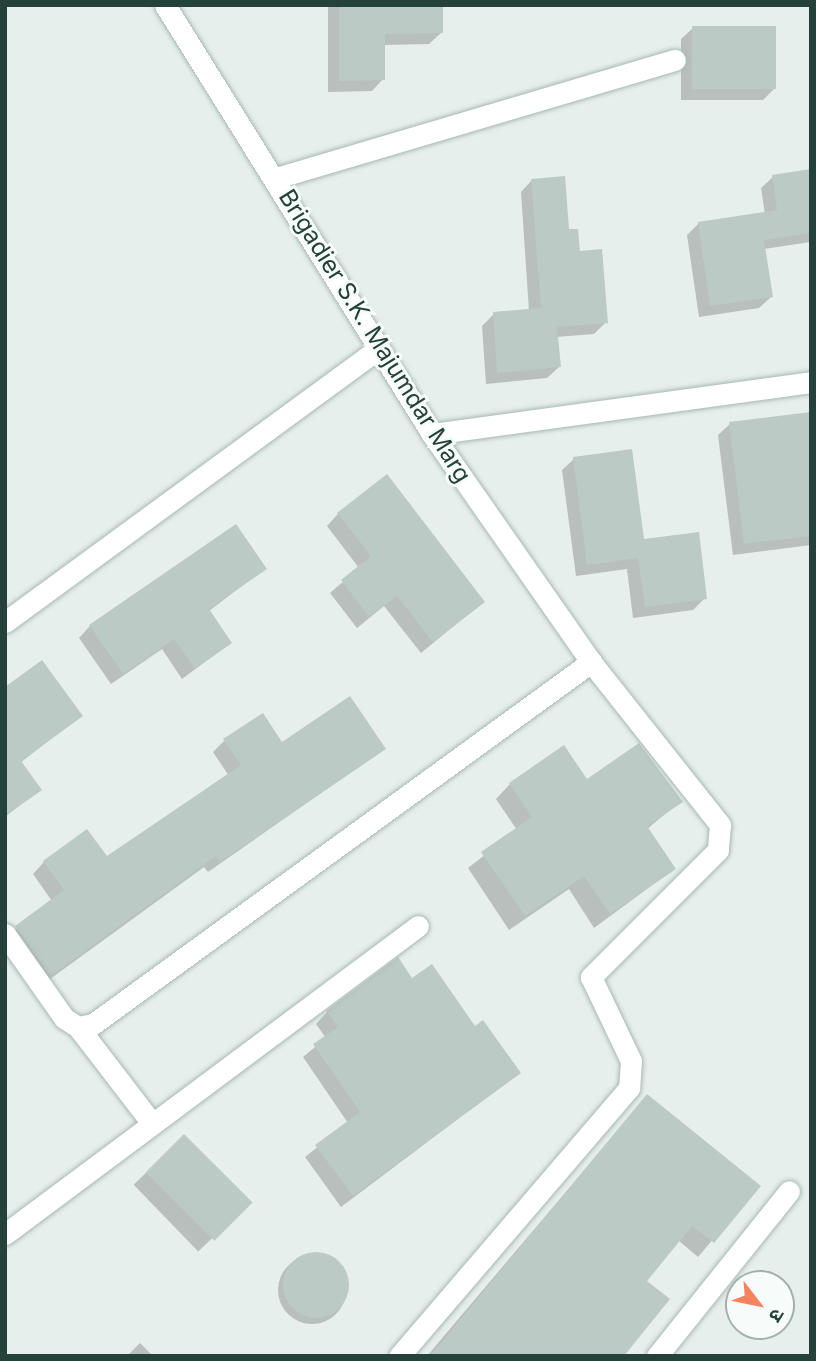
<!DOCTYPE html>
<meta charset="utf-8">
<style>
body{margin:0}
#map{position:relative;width:816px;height:1361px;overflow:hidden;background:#e6efeb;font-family:Inter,"Noto Sans Devanagari",sans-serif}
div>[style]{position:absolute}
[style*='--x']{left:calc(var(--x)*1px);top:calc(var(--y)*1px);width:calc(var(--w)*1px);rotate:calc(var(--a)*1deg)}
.shadow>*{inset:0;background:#0003;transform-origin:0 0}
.round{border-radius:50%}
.building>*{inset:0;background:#bbcac4;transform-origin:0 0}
.roads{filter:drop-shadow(0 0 2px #a8b8b2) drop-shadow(0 0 2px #a8b8b2)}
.minor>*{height:21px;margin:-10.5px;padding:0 10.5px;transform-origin:10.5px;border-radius:10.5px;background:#fff}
span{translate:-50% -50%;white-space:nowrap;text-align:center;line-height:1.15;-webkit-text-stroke:6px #f7fbf9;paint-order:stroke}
.street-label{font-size:24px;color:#24423a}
.frame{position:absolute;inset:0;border:7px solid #24423a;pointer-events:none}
.north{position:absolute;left:725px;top:1270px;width:70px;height:70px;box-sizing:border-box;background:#f7fbf9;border:2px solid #a3b1ad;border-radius:50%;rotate:122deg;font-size:19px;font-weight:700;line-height:28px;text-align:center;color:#24423a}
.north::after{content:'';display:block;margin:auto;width:24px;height:32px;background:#f4845f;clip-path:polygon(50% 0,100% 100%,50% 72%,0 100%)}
</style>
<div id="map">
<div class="shadow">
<div style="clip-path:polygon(328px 5px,441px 5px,441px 33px,429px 44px,383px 45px,383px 79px,372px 91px,328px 92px)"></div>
<div style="clip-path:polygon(693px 28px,775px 88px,763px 100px,681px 100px,681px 39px)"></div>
<div style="clip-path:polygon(811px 171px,811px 256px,810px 242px,764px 249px,771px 297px,759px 308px,699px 317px,687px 235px,699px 223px,765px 214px,761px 188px,773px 177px)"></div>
<div style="clip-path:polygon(532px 180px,568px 231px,606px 322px,594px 334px,556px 337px,559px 367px,547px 378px,486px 384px,482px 326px,494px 314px,529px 311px,521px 192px)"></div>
<div style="clip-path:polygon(811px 413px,811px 545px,733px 555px,718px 435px,730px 424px)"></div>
<div style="clip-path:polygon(574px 459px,642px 541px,705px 598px,693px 610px,633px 618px,627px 569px,576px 576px,562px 470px)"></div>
<div style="clip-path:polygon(338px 514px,483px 602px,421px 653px,384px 606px,357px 628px,330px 593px,359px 568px,327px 526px)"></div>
<div style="clip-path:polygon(264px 569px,209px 611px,230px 643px,182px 679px,162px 649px,111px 684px,79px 638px,90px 626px)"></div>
<div style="clip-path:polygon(5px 689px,80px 716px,20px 763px,40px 789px,5px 817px)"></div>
<div style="clip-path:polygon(224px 741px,384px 749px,208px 872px,204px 867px,39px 987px,5px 938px,52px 901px,33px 874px,44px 862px,106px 859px,229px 776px,213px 752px)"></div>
<div style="clip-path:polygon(587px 781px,681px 801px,647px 829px,674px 869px,594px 928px,569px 889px,509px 930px,468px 868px,517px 830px,496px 799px,510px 784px)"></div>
<div style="clip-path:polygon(412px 980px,519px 1073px,341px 1207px,305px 1157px,348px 1123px,303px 1057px,326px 1038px,316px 1024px,327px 1012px)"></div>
<div style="clip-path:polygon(647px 1096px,758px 1186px,698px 1257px,678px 1240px,645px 1281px,621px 1356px,427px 1356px)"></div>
<div style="left:184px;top:1136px;width:93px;height:70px;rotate:46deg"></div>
<div class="round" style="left:278px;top:1256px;width:68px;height:68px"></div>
<div style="clip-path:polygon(140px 1343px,153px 1356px,127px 1356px)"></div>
</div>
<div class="building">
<div style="clip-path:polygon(339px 5px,443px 5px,443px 33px,385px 34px,385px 80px,339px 81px)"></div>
<div style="left:692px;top:26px;width:84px;height:63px"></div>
<div style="clip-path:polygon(811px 169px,811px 233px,764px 240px,773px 297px,710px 306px,698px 222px,777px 210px,772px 175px)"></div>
<div style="clip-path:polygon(565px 176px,569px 229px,578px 229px,580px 251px,602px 249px,608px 323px,557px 327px,561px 367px,497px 373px,493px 312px,541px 308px,531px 179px)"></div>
<div style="clip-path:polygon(811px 412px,811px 536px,744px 544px,729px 422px)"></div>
<div style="clip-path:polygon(632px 449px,644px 539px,699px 532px,707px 599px,645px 607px,638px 558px,587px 565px,573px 457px)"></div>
<div style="clip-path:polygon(387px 474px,485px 602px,433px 642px,397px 596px,369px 617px,341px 580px,371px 556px,337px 513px)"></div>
<div style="clip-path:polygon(236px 524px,267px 569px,209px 609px,232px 643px,195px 669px,174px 639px,123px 674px,89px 625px)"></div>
<div style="clip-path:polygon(42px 660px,83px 716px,21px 761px,42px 790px,5px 816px,5px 687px)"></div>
<div style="clip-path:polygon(350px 696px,386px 749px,220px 862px,216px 856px,51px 976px,15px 926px,64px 890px,43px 861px,87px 829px,107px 856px,241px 765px,223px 739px,263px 713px,282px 742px)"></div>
<div style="clip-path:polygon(639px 743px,683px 802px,647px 826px,676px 869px,610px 914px,584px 876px,525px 916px,481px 852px,532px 817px,509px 783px,564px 745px,587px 779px)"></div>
<div style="clip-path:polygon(398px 957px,412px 978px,432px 964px,475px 1026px,483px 1020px,521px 1073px,353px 1196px,315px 1145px,360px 1112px,313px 1044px,338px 1027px,326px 1011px)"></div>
<div style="clip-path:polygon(647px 1094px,761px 1186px,714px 1243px,692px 1226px,647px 1281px,670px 1299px,624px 1356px,430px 1356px)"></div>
<div style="left:184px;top:1134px;width:97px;height:54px;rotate:45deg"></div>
<div class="round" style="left:283px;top:1252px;width:66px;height:66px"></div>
</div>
<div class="roads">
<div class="minor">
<div style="--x:165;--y:5;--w:505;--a:58.1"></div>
<div style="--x:432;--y:434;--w:278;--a:55.1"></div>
<div style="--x:591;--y:662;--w:208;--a:51.6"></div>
<div style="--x:720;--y:825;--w:25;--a:95"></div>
<div style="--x:718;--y:850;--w:180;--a:135"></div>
<div style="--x:591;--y:977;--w:93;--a:64.5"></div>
<div style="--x:631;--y:1061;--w:27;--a:94"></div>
<div style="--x:629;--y:1088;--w:353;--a:130.6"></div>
<div style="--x:276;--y:178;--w:416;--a:-16.5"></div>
<div style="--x:432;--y:434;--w:383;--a:-7.8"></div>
<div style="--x:5;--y:622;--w:464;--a:-36.2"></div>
<div style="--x:5;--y:934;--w:103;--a:54.9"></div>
<div style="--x:64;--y:1018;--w:17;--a:33"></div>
<div style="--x:78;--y:1027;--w:15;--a:-11"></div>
<div style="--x:93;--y:1024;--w:616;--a:-36.01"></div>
<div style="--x:78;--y:1027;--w:120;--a:52.5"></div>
<div style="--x:5;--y:1234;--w:515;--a:-36.71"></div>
<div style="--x:657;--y:1356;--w:211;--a:-51.3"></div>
</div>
</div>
<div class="street-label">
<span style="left:375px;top:336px;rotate:58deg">Brigadier S.K. Majumdar Marg</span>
</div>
<div class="frame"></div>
<div class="north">उ</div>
</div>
